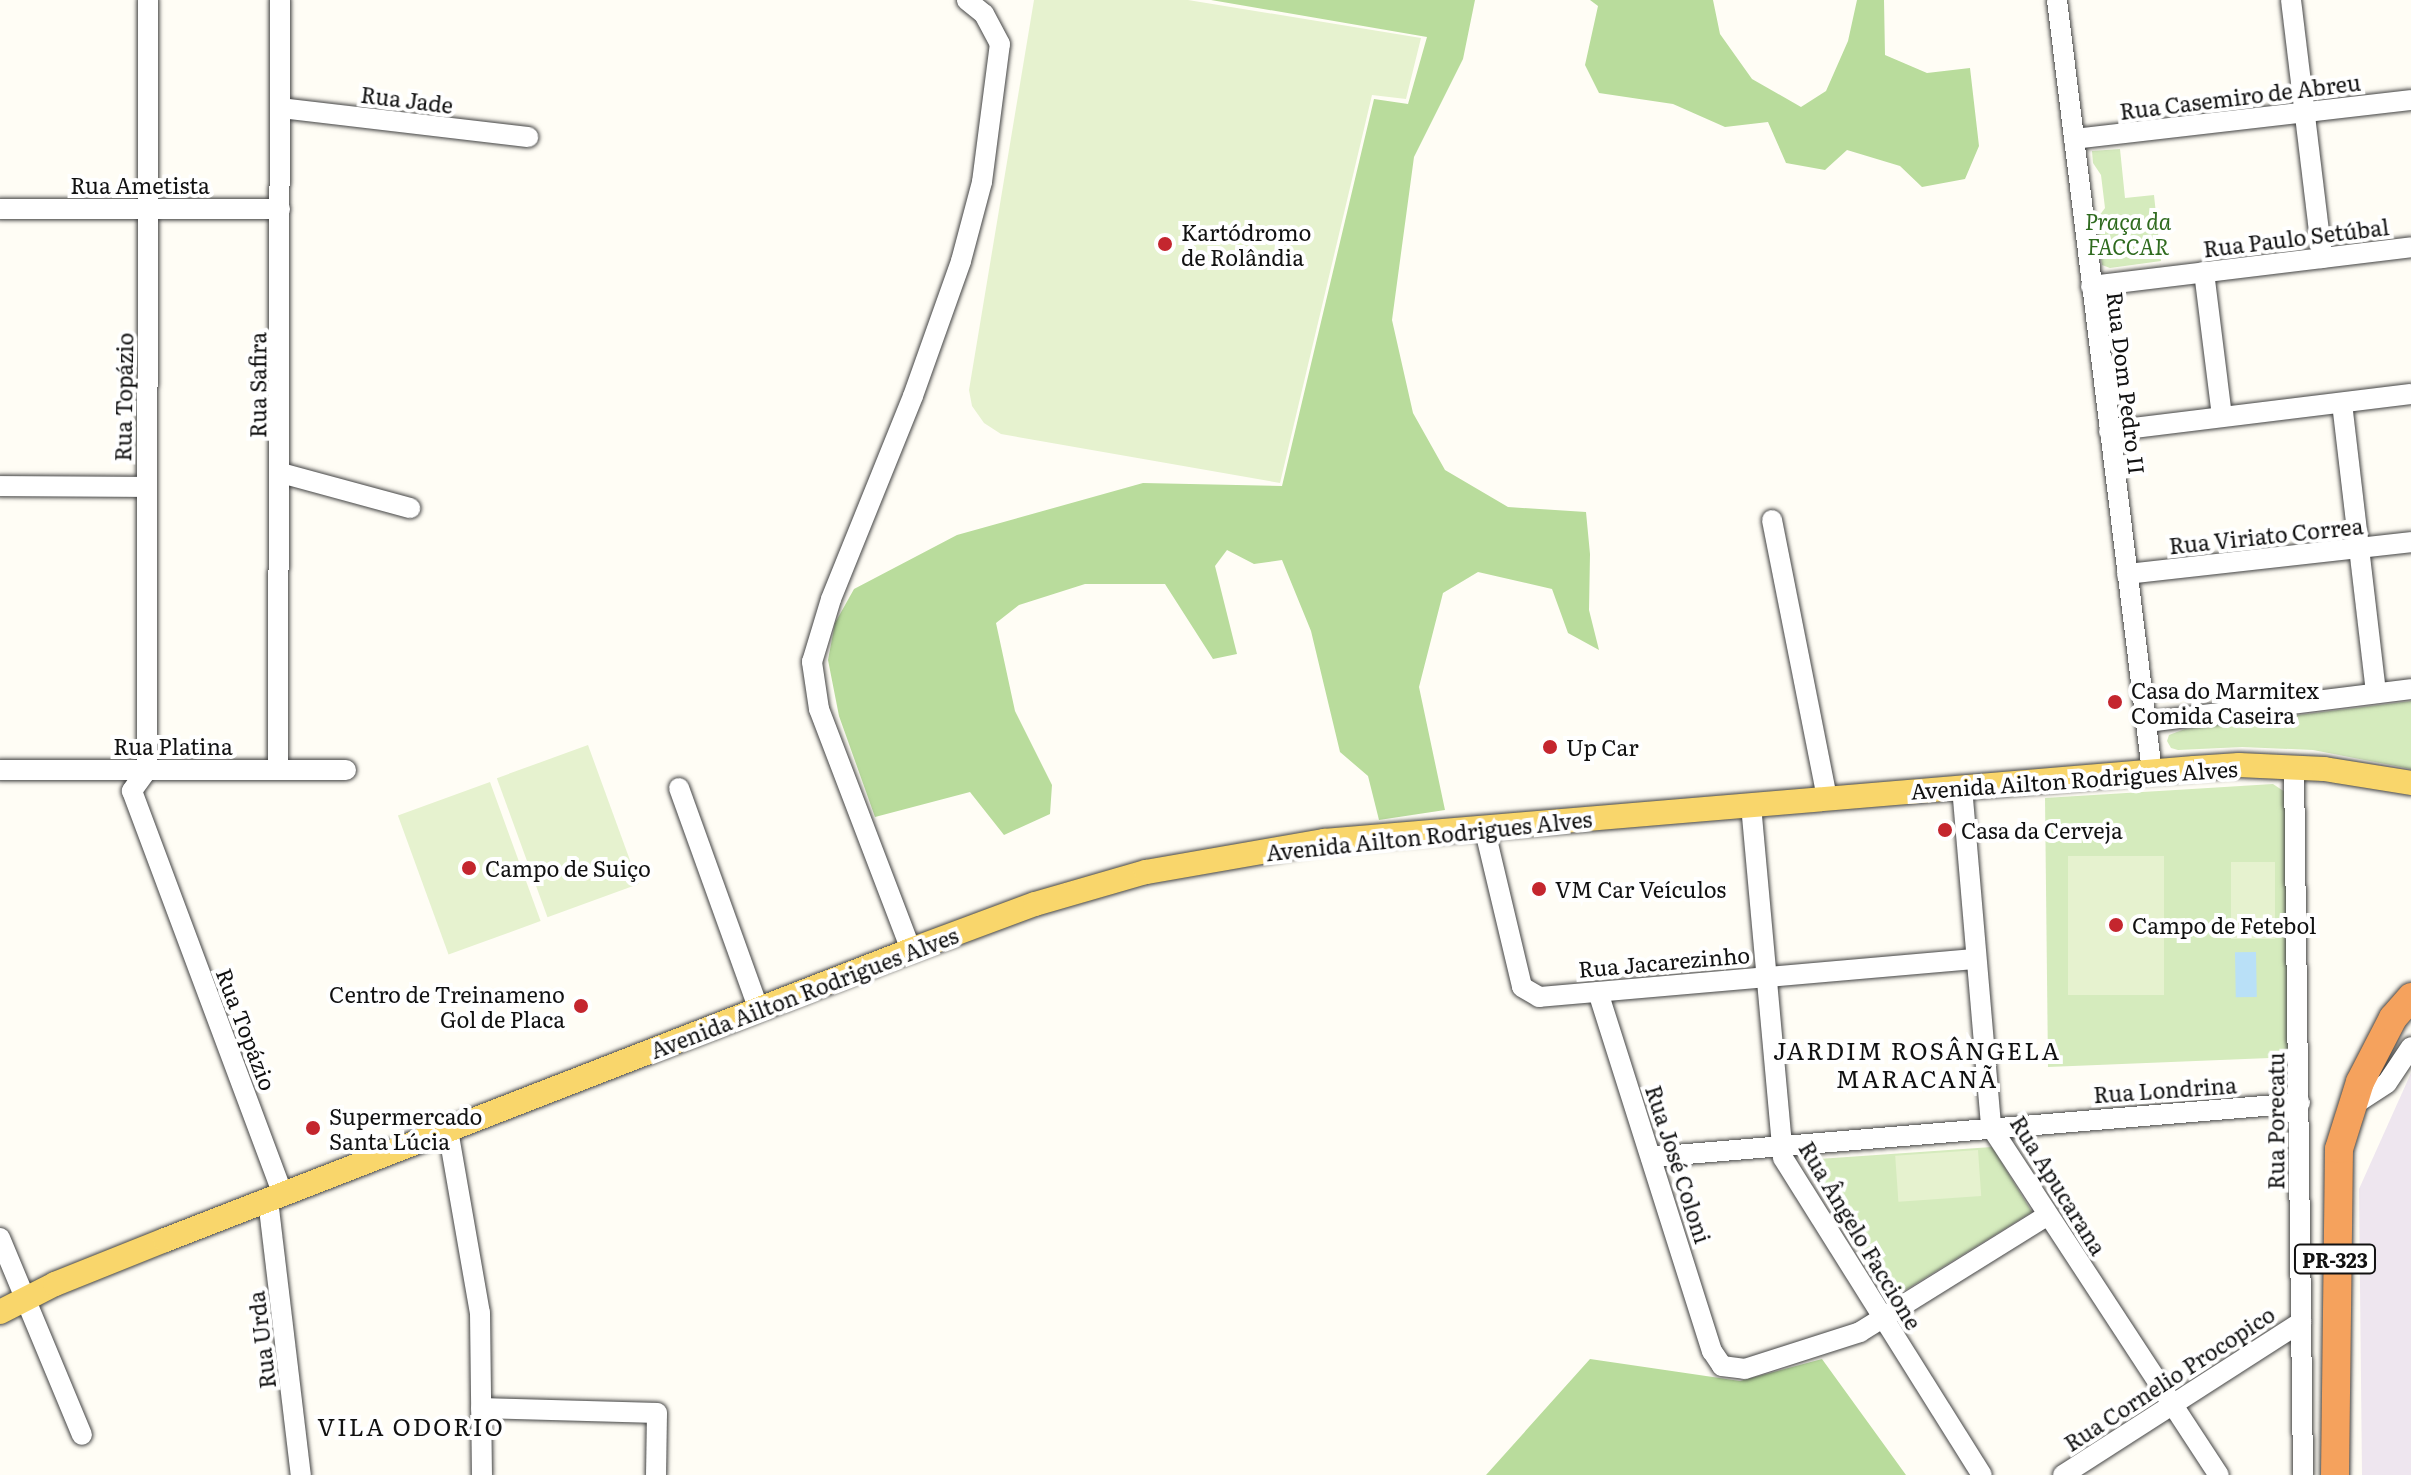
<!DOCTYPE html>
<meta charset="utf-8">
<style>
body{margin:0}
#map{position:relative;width:2411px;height:1475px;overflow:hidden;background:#fffdf5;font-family:Literata,serif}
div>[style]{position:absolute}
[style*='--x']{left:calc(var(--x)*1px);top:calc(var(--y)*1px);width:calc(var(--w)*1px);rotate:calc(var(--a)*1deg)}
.industrial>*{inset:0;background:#eee6ef}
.green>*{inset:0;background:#d5ebbd}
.forest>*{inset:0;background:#b9dc9c}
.pitch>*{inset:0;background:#e6f2cf;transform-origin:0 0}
.water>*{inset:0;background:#b9e0f7;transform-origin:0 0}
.roads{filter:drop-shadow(0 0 2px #444) drop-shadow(0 0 2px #444)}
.minor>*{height:20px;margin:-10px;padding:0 10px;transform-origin:10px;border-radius:10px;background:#fff}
.major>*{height:24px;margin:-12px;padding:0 12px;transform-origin:12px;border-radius:12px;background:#f9d66b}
.highway>*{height:28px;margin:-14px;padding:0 14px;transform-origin:14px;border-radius:14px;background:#f5a25d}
.dots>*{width:22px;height:22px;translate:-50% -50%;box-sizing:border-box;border:4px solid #fff;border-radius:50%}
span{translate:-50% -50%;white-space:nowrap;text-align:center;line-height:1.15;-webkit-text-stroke:8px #fff;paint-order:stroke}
.shield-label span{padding:2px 6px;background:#fff;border:2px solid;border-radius:6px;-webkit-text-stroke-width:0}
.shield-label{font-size:20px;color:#111;font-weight:700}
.street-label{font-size:22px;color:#111}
.park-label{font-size:22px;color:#2f6b1f;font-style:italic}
.poi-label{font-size:22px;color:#111}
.left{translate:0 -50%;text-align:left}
.right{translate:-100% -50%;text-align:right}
.neighbourhood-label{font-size:24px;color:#111;letter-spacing:2px}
</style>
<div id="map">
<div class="industrial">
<div style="clip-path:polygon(2411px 1073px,2411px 1475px,2362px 1475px,2359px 1189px)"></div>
</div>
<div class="green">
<div style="clip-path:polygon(2120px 149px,2125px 198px,2154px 195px,2161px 261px,2110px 268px,2102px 265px,2096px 220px,2105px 208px,2101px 175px,2093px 163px,2092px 151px)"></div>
<div style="clip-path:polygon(2411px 701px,2411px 769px,2313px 750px,2242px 747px,2178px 750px,2171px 748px,2167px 741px,2169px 735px,2185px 729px)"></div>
<div style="clip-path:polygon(2273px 784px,2285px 792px,2296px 1057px,2048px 1067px,2045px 798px)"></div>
<div style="clip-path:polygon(1992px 1147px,2032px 1212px,1891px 1299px,1804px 1160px)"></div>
</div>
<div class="forest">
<div style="clip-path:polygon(1211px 0,1475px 0,1463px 59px,1414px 157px,1392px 320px,1413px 413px,1445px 470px,1508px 507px,1586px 512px,1590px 554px,1589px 610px,1599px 650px,1568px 633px,1552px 589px,1478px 572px,1443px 593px,1419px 687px,1445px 810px,1379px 820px,1368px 776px,1340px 752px,1311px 631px,1282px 560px,1254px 564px,1227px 550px,1215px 566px,1237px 654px,1213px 659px,1165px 584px,1085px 584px,1019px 605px,996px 623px,1015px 711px,1052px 785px,1050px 814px,1004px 835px,970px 792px,875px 817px,839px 716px,828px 660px,835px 623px,854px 589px,957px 535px,1143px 483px,1282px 486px,1374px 99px,1408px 104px,1427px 37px)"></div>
<div style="clip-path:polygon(1590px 0,1713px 0,1720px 34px,1752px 79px,1801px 107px,1826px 91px,1848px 41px,1857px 0,1884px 0,1885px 55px,1927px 73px,1970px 68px,1979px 146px,1965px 179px,1922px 187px,1900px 166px,1847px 150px,1825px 170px,1786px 163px,1768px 122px,1725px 127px,1673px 104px,1599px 93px,1585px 65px,1598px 6px)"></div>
<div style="clip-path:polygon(1590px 1359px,1740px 1381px,1822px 1359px,1906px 1475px,1486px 1475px)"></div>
</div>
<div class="pitch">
<div style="clip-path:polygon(1034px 0,1188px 0,1421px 38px,1406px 99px,1372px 95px,1280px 483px,1001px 434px,984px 423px,972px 406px,969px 390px)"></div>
<div style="left:588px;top:745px;width:148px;height:97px;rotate:70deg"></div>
<div style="left:490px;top:782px;width:148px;height:98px;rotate:70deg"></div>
<div style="left:2068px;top:856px;width:96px;height:139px"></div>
<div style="left:2231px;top:862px;width:44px;height:77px"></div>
<div style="left:1978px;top:1150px;width:46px;height:83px;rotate:86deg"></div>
</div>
<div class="water">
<div style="left:2256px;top:952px;width:45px;height:21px;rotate:89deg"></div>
</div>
<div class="roads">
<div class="minor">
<div style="--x:148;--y:0;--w:770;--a:90.07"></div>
<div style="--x:147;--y:770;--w:26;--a:126"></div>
<div style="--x:132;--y:791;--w:430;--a:69.5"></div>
<div style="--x:2057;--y:0;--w:778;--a:82.98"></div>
<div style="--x:2291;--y:0;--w:260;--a:83.1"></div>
<div style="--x:281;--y:108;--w:249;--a:6.7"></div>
<div style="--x:2074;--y:139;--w:339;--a:-6.6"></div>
<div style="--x:0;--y:209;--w:280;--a:0"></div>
<div style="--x:2204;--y:272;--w:145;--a:82.9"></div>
<div style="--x:2091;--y:286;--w:322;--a:-6.9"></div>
<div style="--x:2342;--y:403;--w:292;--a:83.3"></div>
<div style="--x:2109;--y:431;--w:304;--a:-7"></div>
<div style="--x:281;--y:473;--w:134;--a:15.2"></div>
<div style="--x:0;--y:486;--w:146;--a:0.4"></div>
<div style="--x:1772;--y:520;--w:284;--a:78.8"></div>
<div style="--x:2127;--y:574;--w:286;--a:-6.4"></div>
<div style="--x:2147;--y:722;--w:266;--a:-7.1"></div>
<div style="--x:2294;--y:767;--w:708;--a:89.27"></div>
<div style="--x:278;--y:769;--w:769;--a:-89.85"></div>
<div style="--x:0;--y:770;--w:346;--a:0"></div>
<div style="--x:1962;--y:787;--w:341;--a:85.1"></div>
<div style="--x:1991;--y:1127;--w:416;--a:56.8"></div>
<div style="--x:679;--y:788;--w:236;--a:70.2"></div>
<div style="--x:1751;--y:805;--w:354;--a:84.8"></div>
<div style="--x:1783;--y:1158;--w:374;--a:57.9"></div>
<div style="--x:1484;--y:827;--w:164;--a:76.6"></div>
<div style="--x:1522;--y:987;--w:20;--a:30"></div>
<div style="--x:1539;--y:997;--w:438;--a:-5"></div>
<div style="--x:911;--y:950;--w:258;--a:-110.9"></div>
<div style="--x:819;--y:709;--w:48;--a:-98.5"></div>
<div style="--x:812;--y:662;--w:66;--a:-73.2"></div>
<div style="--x:831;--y:599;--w:219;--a:-68"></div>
<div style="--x:913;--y:396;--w:143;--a:-70.4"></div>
<div style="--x:961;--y:261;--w:82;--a:-75.1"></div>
<div style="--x:982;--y:182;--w:139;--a:-82.6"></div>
<div style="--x:1000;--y:44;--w:34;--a:-118"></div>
<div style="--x:984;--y:14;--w:22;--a:-141"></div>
<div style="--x:1598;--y:992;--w:377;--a:72.4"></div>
<div style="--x:1712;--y:1351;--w:18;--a:56"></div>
<div style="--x:1722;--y:1366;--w:23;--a:7"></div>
<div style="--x:1745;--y:1369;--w:121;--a:-17.8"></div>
<div style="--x:1860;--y:1332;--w:221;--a:-31.9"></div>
<div style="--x:2349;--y:1108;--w:45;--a:-33.3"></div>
<div style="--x:2387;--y:1083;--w:43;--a:-56.3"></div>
<div style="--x:448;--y:1130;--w:186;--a:80.1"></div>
<div style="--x:480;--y:1313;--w:162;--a:89.3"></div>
<div style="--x:1651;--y:1157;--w:651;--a:-4.76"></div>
<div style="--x:268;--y:1200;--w:277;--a:83.2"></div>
<div style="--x:0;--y:1238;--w:213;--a:67.4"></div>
<div style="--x:481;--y:1408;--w:176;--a:1.6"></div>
<div style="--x:657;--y:1413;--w:62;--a:90.9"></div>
<div style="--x:2063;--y:1475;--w:283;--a:-32.7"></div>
</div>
<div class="major">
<div style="--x:0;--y:1312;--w:62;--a:-27"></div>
<div style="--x:55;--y:1284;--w:118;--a:-21.8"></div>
<div style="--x:165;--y:1240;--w:800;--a:-21.24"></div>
<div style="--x:911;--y:950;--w:132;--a:-20.4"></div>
<div style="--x:1035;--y:904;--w:116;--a:-16.1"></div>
<div style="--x:1146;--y:872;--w:181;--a:-9.9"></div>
<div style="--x:1324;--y:841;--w:873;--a:-4.8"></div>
<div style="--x:2194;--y:768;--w:45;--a:-3.8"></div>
<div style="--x:2239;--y:765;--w:85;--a:2.7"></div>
<div style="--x:2324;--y:769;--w:88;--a:9.1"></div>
</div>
<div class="highway">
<div style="--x:2335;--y:1475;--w:326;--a:-89.3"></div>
<div style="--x:2339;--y:1149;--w:70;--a:-72.6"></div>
<div style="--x:2360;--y:1082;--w:72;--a:-62.7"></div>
<div style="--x:2393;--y:1018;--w:28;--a:-49"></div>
</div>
</div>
<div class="dots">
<div style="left:1165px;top:244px;background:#c4262e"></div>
<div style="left:2115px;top:702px;background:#c4262e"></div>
<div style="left:1550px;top:747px;background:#c4262e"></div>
<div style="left:1945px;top:830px;background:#c4262e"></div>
<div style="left:469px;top:868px;background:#c4262e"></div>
<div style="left:1539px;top:889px;background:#c4262e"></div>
<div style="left:2116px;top:925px;background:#c4262e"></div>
<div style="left:581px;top:1006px;background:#c4262e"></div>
<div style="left:313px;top:1128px;background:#c4262e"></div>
</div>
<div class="shield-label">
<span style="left:2335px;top:1259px">PR-323</span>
</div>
<div class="street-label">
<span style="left:2240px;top:96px;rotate:-7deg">Rua Casemiro de Abreu</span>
<span style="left:407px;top:99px;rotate:7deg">Rua Jade</span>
<span style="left:140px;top:185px">Rua Ametista</span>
<span style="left:2296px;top:237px;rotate:-7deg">Rua Paulo Setúbal</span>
<span style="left:2127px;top:383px;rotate:83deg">Rua Dom Pedro II</span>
<span style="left:257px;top:385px;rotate:-90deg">Rua Safira</span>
<span style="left:123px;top:397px;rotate:-89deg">Rua Topázio</span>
<span style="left:2266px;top:535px;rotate:-6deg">Rua Viriato Correa</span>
<span style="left:173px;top:746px">Rua Platina</span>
<span style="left:2074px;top:779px;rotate:-4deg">Avenida Ailton Rodrigues Alves</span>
<span style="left:1429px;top:835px;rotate:-6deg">Avenida Ailton Rodrigues Alves</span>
<span style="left:1664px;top:961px;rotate:-5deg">Rua Jacarezinho</span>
<span style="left:804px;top:992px;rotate:-21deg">Avenida Ailton Rodrigues Alves</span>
<span style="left:247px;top:1029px;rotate:69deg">Rua Topázio</span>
<span style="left:2165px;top:1089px;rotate:-4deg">Rua Londrina</span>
<span style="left:2275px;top:1121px;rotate:-90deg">Rua Porecatu</span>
<span style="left:1679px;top:1164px;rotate:72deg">Rua José Coloni</span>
<span style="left:2059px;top:1185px;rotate:58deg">Rua Apucarana</span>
<span style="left:1861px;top:1235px;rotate:59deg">Rua Ângelo Faccione</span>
<span style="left:261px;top:1340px;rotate:-97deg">Rua Urda</span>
<span style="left:2169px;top:1378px;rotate:-33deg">Rua Cornelio Procopico</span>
</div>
<div class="park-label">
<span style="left:2128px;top:233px">Praça da<br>FACCAR</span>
</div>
<div class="poi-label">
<span class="left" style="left:1181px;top:244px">Kartódromo<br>de Rolândia</span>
<span class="left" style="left:2131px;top:702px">Casa do Marmitex<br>Comida Caseira</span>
<span class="left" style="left:1566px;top:747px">Up Car</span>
<span class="left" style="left:1961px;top:830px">Casa da Cerveja</span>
<span class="left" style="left:485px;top:868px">Campo de Suiço</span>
<span class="left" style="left:1555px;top:889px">VM Car Veículos</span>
<span class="left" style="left:2132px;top:925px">Campo de Fetebol</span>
<span class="right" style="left:565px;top:1006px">Centro de Treinameno<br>Gol de Placa</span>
<span class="left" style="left:329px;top:1128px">Supermercado<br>Santa Lúcia</span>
</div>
<div class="neighbourhood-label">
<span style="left:1917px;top:1064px">JARDIM ROSÂNGELA<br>MARACANÃ</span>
<span style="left:411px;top:1426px">VILA ODORIO</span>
</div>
</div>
